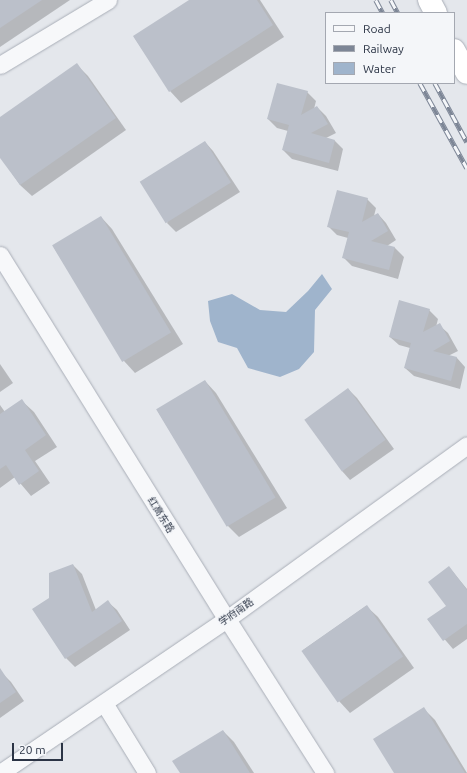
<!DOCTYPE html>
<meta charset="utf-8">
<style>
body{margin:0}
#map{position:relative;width:467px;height:773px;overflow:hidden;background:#e4e7ec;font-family:Ubuntu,"Noto Sans SC",sans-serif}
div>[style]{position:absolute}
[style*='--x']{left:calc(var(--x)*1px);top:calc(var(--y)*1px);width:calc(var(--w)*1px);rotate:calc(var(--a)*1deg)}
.water>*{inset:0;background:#9fb4cc}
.shadow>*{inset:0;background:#0003}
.building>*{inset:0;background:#bbc0ca;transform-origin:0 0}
.roads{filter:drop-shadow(0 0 1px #a9aeb7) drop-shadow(0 0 1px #a9aeb7)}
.minor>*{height:17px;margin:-8.5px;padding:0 8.5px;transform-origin:8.5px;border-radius:8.5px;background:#f7f8fa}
.trunk>*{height:22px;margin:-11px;padding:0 11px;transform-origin:11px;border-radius:11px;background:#fff}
.rail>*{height:4.5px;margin-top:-2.25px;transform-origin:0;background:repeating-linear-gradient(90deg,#f4f6f9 0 9px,#7d8696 0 18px);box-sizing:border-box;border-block:1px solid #7d8696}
span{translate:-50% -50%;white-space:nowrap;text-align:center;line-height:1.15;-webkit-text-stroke:3px #f4f6f9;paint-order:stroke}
.street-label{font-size:10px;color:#2b3445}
.legend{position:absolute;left:325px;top:12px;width:130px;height:72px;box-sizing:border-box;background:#f4f6f9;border:1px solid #a4a8b1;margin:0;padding:5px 7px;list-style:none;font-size:12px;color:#2b3445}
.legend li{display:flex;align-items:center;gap:8px;height:20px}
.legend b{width:20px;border:1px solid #a4a8b1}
.scale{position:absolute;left:12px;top:743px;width:51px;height:18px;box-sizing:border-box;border:2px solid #2b3445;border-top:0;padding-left:5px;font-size:12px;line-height:14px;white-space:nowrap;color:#2b3445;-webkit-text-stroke:3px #f4f6f9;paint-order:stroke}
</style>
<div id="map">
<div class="water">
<div style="clip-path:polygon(322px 274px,332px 289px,315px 310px,314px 352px,299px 369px,280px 377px,248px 368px,237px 348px,218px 342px,210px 321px,208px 301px,232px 294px,260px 310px,286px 312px,308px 291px)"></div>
</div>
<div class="shadow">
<div style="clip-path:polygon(0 0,70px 0,0 47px)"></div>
<div style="clip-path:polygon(191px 0,260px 0,284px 37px,181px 103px,170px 91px,134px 37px)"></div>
<div style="clip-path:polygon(77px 65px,88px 76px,126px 130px,32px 196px,20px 185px,0 156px,0 118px)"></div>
<div style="clip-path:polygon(307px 92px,316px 101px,314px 109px,317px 107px,326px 116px,336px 133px,326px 138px,335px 141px,343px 149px,338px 171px,292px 159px,283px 150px,288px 131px,277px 128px,268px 119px)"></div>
<div style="clip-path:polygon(205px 142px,213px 151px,240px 192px,176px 232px,167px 223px)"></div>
<div style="clip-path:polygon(367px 199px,376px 208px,374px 216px,378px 214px,386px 223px,396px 240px,387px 246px,395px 248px,404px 257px,398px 279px,352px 266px,343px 257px,348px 238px,337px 235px,328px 226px)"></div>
<div style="clip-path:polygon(101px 217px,112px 229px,183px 344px,135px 373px,124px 361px,53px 246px)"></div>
<div style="clip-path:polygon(429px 310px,438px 319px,436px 327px,439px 325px,448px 333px,458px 351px,448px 356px,457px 358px,465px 367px,460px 389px,414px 376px,405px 368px,410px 348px,399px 345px,390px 337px)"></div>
<div style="clip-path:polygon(0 364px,13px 383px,0 392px)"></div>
<div style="clip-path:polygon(205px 381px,216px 393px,287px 508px,239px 537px,228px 526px,157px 410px)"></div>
<div style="clip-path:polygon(348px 389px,357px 398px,394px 449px,350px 480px,342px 471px)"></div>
<div style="clip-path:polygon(22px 401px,34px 412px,57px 447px,35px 461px,50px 483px,31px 496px,15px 477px,0 488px,0 405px,5px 412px)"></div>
<div style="clip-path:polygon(73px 565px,82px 574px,96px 610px,108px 602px,117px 610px,130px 630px,75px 667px,66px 658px,50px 598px)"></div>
<div style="clip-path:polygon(449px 567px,467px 589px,467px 639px,453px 649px,428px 620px,447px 606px)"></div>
<div style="clip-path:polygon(366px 606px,378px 617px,414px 668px,350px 713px,339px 701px,303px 650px)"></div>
<div style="clip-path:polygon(2px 673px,11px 682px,24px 701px,0 718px,0 675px)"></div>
<div style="clip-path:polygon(424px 709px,435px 720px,467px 773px,395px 773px)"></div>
<div style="clip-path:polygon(223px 731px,234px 742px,254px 773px,181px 773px)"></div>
</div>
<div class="building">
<div style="clip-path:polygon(0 0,42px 0,0 28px)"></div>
<div style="clip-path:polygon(189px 0,257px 0,273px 25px,169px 92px,133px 36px)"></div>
<div style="clip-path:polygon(77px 63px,116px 118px,20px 185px,0 158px,0 117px)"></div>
<div style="clip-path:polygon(277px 83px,308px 91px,301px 115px,317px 106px,328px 124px,311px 133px,335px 140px,329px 163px,282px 150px,289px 125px,267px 119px)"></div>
<div style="left:205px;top:141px;width:49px;height:77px;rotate:58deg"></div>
<div style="clip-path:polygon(337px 190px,368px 198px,362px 222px,378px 213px,388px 231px,371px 241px,395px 247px,389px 270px,342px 258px,349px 232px,327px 227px)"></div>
<div style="left:101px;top:216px;width:136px;height:57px;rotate:59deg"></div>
<div style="clip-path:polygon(399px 300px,430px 309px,423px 332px,440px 323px,450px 341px,433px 351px,457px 357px,451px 381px,404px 368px,411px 343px,389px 337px)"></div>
<div style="left:205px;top:380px;width:137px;height:57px;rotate:59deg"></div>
<div style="left:348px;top:388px;width:64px;height:54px;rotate:54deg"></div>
<div style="clip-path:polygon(22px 399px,46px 435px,25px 450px,39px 471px,19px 485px,6px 465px,0 469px,0 414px)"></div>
<div style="clip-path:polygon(73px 564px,92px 612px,108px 600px,122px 621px,65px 659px,32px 609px,49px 598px,49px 573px)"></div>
<div style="clip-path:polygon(449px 566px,467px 590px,467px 624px,443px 641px,427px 619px,446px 606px,428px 582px)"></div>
<div style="left:367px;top:605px;width:63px;height:80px;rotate:55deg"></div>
<div style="clip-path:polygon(0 668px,16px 692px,0 703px)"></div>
<div style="clip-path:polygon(424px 707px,465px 773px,394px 773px,373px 739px)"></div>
<div style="clip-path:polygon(223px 730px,250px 773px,180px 773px,172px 761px)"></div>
</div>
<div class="roads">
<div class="minor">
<div style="--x:0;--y:65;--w:126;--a:-31"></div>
<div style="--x:0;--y:255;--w:429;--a:58.1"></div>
<div style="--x:227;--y:619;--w:183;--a:57.5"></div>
<div style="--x:104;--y:703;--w:82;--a:58.4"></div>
<div style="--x:0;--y:773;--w:274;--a:-34.2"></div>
<div style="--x:227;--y:619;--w:296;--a:-35.9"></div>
</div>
<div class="trunk">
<div style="--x:429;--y:0;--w:15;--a:62"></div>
<div style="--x:454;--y:50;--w:26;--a:61"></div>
</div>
</div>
<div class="rail">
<div style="--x:376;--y:0;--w:15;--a:62"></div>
<div style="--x:391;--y:0;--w:15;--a:62"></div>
<div style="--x:420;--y:83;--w:97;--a:61.1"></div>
<div style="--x:435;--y:83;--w:67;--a:61.5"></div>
</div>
<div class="street-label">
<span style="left:161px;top:515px;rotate:58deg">红高东路</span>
<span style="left:236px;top:612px;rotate:-35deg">学府南路</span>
</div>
<ul class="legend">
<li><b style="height:5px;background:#f7f8fa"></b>Road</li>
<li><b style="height:5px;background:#7d8696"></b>Railway</li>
<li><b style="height:11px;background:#9fb4cc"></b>Water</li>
</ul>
<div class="scale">20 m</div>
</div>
